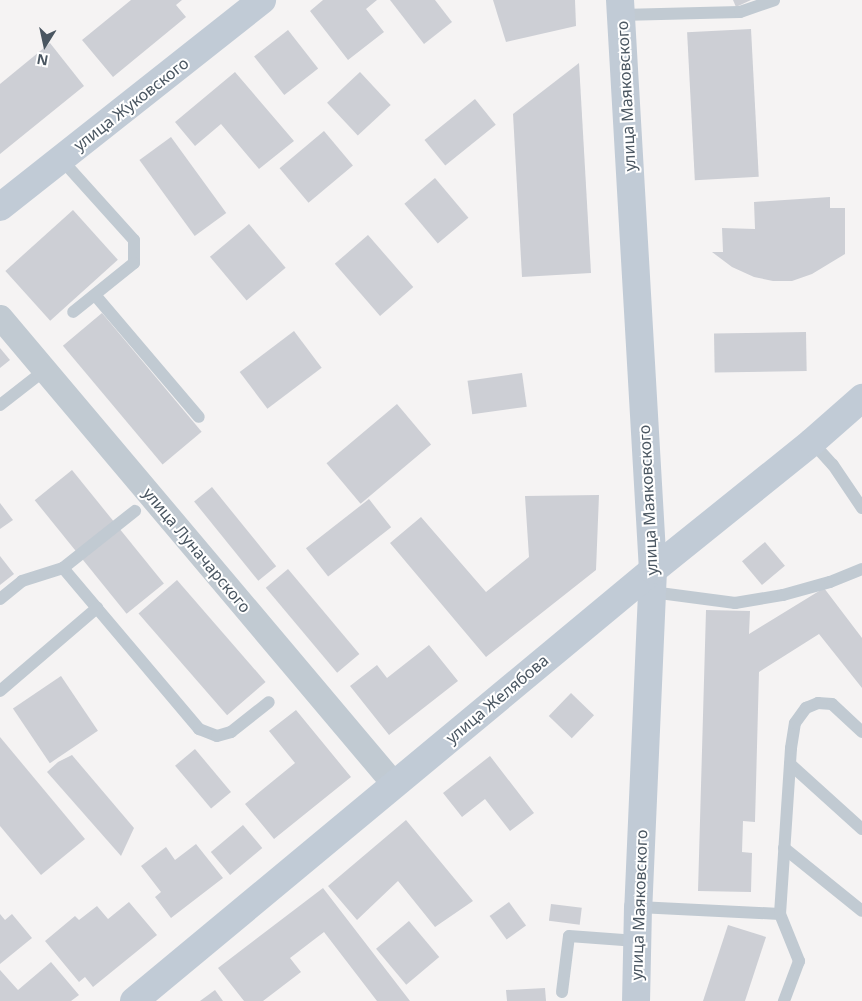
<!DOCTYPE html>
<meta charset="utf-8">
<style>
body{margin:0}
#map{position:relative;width:862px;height:1001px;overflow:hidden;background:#f5f3f3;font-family:"Noto Sans",sans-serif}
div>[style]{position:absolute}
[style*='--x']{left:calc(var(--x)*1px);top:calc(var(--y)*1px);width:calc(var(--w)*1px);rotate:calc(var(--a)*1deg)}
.building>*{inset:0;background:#cdcfd5;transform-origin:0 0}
.service>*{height:12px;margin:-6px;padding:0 6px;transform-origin:6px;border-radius:6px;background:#c1cad2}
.minor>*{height:25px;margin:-12.5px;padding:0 12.5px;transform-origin:12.5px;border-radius:12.5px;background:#c1cad2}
.secondary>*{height:28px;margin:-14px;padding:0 14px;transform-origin:14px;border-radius:14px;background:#c1cbd6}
span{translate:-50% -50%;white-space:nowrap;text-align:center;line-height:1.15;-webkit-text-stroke:4px #fff;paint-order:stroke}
.street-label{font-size:16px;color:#4a5661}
.north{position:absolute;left:20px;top:20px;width:50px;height:50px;-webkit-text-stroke:4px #fff;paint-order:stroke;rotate:190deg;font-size:14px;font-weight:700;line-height:20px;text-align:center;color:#4a5661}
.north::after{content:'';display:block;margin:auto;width:18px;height:22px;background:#4a5661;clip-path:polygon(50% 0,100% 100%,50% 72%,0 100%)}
</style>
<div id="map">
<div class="building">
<div style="clip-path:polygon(131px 0,182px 0,176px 5px,186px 17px,113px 77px,82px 40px)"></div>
<div style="clip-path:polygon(323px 0,377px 0,366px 9px,384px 32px,348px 60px,310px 11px)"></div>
<div style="clip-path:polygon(390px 0,435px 0,452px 22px,424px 44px)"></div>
<div style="clip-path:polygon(493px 0,575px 0,576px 26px,506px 42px)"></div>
<div style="clip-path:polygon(733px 0,751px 0,736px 7px)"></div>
<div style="left:751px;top:29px;width:148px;height:64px;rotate:87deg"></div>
<div style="left:288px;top:30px;width:49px;height:43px;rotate:52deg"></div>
<div style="clip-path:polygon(50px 43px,84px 86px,0 154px,0 84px)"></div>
<div style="clip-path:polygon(579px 63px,591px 273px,522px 277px,513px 114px)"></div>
<div style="clip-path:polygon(235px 72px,294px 141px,259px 169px,221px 124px,195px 146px,175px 122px)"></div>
<div style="left:360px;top:72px;width:45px;height:45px;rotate:47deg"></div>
<div style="left:475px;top:99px;width:33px;height:65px;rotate:51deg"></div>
<div style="left:324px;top:131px;width:45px;height:58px;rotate:50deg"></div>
<div style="left:171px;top:137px;width:94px;height:39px;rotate:54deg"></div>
<div style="left:435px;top:178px;width:52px;height:40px;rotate:50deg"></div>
<div style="clip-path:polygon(830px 197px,830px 208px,845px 208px,845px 254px,812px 274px,792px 281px,773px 281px,754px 277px,732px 267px,712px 252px,723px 252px,722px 228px,755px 229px,754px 202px)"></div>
<div style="left:73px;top:210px;width:67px;height:91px;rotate:48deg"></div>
<div style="left:249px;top:224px;width:57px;height:51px;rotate:50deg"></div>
<div style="left:368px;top:235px;width:69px;height:44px;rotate:49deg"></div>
<div style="left:102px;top:313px;width:155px;height:51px;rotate:50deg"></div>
<div style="left:294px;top:331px;width:46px;height:68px;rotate:53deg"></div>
<div style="left:806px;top:332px;width:39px;height:92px;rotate:89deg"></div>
<div style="clip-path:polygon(0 348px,10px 360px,0 368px)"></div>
<div style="left:522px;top:373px;width:34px;height:55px;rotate:82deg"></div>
<div style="left:397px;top:404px;width:53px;height:92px;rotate:50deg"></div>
<div style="left:72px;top:470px;width:146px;height:48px;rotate:51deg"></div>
<div style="left:212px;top:487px;width:102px;height:23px;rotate:51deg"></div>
<div style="clip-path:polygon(599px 495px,596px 570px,486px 657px,390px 543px,421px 517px,486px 592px,529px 557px,525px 496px)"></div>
<div style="left:369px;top:499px;width:36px;height:80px;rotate:52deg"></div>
<div style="clip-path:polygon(0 503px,13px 520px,0 529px)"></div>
<div style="left:765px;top:542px;width:31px;height:30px;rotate:50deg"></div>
<div style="clip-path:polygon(0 556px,14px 574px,0 585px)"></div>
<div style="left:288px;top:569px;width:111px;height:29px;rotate:50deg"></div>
<div style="left:177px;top:580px;width:135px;height:51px;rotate:49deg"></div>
<div style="clip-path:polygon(824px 588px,862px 638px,862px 688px,819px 634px,759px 672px,755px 822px,743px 821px,742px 852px,752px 853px,751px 892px,698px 891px,706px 610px,750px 611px,749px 634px)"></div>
<div style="clip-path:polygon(429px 645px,458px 681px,389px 735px,350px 686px,377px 665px,387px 678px)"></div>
<div style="left:61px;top:676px;width:66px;height:58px;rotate:56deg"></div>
<div style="left:571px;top:693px;width:32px;height:32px;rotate:44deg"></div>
<div style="clip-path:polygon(296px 710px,351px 777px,274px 839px,245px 804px,295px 763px,269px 731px)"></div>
<div style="clip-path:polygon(0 737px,85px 839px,41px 875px,0 826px)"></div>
<div style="left:195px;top:749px;width:56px;height:26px;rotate:50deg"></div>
<div style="clip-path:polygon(72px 755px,134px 828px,121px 856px,47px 772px,58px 762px)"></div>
<div style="clip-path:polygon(490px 756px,534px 813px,510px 831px,485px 799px,462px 817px,443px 793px)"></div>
<div style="clip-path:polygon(406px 820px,473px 901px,435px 927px,398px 881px,357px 920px,328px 886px)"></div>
<div style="left:243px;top:825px;width:30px;height:42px;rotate:50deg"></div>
<div style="clip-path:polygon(196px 844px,223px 878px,171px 918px,155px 897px,161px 892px,141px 866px,166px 847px,175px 860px)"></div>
<div style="clip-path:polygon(323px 888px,410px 1001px,377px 1001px,324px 932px,290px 958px,301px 972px,263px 1001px,244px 1001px,218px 968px)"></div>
<div style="clip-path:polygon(129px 902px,157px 935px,93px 987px,85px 977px,79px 982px,45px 941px,75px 916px,79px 920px,97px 906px,108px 919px)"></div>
<div style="left:509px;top:902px;width:29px;height:24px;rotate:54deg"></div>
<div style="left:551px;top:904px;width:31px;height:17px;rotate:7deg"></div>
<div style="clip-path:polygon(0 914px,5px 920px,12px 914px,32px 938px,0 964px)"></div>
<div style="left:409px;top:921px;width:47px;height:43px;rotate:50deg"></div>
<div style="clip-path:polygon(728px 925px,766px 937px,745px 1001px,703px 1001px)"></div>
<div style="clip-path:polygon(51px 962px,79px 995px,71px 1001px,0 1001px,0 970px,18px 990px)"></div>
<div style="clip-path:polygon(545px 988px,546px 1001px,507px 1001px,506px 990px)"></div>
<div style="clip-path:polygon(215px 990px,223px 1001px,200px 1001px)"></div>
</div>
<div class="service">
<div style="--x:621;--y:15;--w:119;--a:-1.4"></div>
<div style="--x:740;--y:12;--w:36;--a:-19"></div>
<div style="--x:61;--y:159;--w:109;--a:48"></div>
<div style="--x:134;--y:240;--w:23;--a:90"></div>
<div style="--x:134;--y:263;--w:78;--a:141.2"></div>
<div style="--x:95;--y:295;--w:160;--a:49.6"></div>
<div style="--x:0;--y:405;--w:57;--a:-37.9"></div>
<div style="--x:812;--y:442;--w:31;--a:48"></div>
<div style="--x:833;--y:465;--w:52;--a:56"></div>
<div style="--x:63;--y:568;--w:211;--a:49.8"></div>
<div style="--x:199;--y:729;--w:19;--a:21"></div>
<div style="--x:217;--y:736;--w:15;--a:-16"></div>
<div style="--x:231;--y:732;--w:48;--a:-38.3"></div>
<div style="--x:652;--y:592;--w:84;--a:7.5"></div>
<div style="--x:735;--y:603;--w:49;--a:-9.5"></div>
<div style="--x:783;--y:595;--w:49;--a:-15.5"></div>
<div style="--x:830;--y:582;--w:35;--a:-22"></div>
<div style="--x:0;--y:599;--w:28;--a:-39"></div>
<div style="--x:22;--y:581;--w:43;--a:-17.6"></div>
<div style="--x:63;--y:568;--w:92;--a:-38.4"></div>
<div style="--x:0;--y:691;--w:128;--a:-40.6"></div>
<div style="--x:790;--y:764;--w:97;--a:42.1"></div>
<div style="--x:784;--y:848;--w:100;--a:38.9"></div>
<div style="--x:638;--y:907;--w:142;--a:2.8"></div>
<div style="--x:780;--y:914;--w:166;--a:-86.2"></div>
<div style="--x:791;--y:748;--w:25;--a:-81"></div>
<div style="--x:795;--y:723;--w:19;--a:-54"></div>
<div style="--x:806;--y:708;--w:13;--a:-23"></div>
<div style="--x:818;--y:703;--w:14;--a:4"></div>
<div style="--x:832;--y:704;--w:41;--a:43"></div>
<div style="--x:780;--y:914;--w:51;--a:68"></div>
<div style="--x:799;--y:961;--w:43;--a:110.6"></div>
<div style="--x:562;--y:992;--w:56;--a:-82.9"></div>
<div style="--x:569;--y:936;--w:68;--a:4.2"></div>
</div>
<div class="minor">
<div style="--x:0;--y:317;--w:611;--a:49.85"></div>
</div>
<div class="secondary">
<div style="--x:620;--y:0;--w:571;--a:86.69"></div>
<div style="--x:653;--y:570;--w:337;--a:92.5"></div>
<div style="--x:638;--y:907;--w:94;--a:91.2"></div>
<div style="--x:0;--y:207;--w:334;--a:-38.3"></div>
<div style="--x:134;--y:1001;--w:675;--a:-39.71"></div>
<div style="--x:653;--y:570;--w:204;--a:-38.8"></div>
<div style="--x:812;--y:442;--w:67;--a:-41.3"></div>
</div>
<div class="street-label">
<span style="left:626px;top:96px;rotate:-93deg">улица Маяковского</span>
<span style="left:131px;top:104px;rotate:-38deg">улица Жуковского</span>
<span style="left:648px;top:500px;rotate:-93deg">улица Маяковского</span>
<span style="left:197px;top:550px;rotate:50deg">улица Луначарского</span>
<span style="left:497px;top:699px;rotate:-40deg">улица Желябова</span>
<span style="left:639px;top:905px;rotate:-88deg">улица Маяковского</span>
</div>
<div class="north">N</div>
</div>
